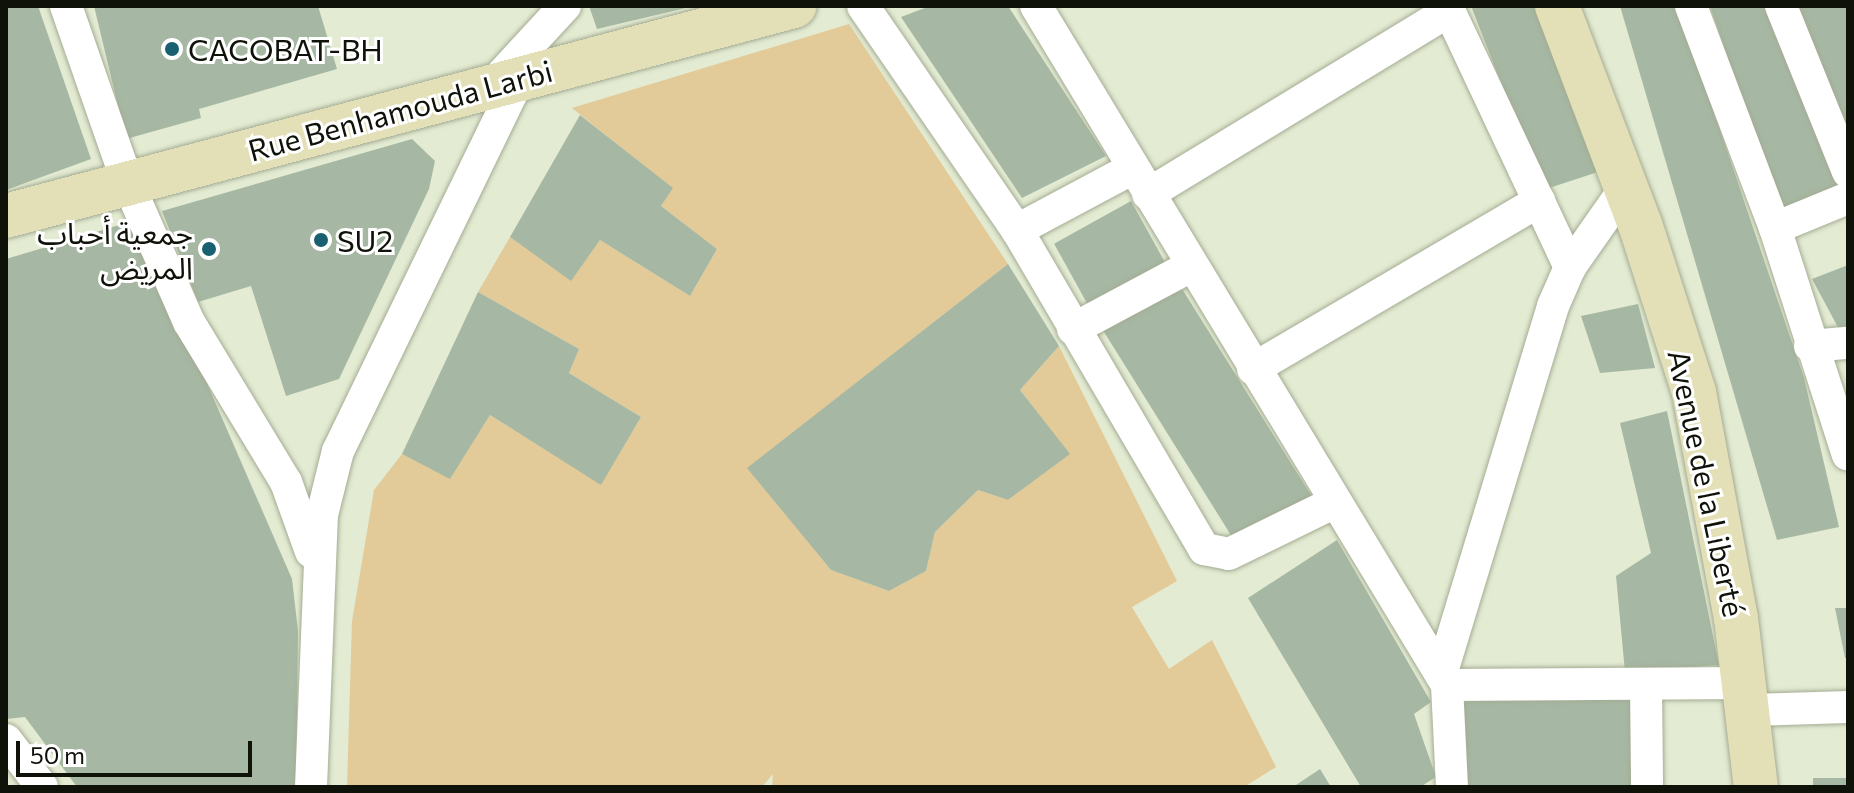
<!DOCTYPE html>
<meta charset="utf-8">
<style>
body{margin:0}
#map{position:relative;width:1854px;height:793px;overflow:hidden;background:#e3ebd2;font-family:Commissioner,"Noto Sans Arabic",sans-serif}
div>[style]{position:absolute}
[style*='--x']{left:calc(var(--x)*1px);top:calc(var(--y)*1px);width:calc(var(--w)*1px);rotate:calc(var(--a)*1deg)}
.green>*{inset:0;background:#e3ca99}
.building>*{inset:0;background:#a6b8a3;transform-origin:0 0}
.roads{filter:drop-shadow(0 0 2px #a4ac94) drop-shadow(0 0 2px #a4ac94)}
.street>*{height:32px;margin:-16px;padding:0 16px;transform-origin:16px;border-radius:16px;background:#fff}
.secondary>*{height:44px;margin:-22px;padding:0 22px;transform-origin:22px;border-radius:22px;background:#e3dfb6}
.dots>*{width:22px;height:22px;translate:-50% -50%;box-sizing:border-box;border:4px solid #fff;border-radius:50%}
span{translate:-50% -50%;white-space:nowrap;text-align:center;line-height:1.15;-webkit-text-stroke:6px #fff;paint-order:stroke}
.poi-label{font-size:30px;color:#0f1209}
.left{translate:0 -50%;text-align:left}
.right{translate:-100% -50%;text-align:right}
.street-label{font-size:30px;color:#0f1209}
.frame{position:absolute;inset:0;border:8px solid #0f1209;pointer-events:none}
.scale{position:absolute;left:16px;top:741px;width:236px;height:36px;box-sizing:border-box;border:4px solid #0f1209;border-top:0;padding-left:10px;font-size:24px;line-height:28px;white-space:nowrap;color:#0f1209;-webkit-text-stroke:6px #fff;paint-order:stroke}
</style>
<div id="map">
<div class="green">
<div style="clip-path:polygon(849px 24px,1008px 264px,748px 468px,831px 570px,889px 591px,926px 571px,935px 532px,978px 490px,1008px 500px,1069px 454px,1020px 390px,1059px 346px,1177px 581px,1132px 607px,1169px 669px,1212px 640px,1276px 767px,1244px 787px,772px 787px,773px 774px,762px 787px,347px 787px,352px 621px,374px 490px,402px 454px,450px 478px,490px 415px,601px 484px,641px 417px,569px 373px,579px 349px,478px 292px,510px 237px,571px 280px,600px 240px,690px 296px,717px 249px,661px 206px,672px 188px,572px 108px)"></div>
</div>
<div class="building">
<div style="clip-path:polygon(6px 6px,38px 6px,91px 159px,6px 190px)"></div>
<div style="clip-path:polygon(94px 6px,318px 6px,337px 69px,199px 109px,201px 118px,126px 139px)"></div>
<div style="clip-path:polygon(589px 6px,689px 6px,690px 7px,597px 29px)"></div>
<div style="clip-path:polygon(930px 6px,1008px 6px,1106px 156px,1022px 198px,901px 17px)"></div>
<div style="clip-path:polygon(1471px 6px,1545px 6px,1604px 170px,1543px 190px)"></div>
<div style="clip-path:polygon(1620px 6px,1678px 6px,1804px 378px,1839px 527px,1777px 540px)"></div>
<div style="clip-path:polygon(1710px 6px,1776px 6px,1844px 187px,1781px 214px)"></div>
<div style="clip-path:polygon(1785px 6px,1848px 6px,1848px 136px)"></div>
<div style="clip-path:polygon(580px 115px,673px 188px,661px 206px,717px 249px,690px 296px,600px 240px,571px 281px,510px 237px)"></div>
<div style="clip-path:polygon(412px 139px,435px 161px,429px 189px,339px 379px,286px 396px,251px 286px,198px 302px,162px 211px)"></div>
<div style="left:1131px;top:201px;width:78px;height:88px;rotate:61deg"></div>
<div style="clip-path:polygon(136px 220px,292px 579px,298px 631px,296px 787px,77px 787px,25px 717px,6px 719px,6px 259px)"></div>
<div style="clip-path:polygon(1008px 264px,1059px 346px,1020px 390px,1070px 454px,1008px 500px,978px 490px,935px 532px,926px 571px,889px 591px,831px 570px,747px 468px)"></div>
<div style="clip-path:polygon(1848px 265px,1848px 329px,1840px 331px,1812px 279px)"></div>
<div style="left:1179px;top:284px;width:258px;height:89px;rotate:58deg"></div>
<div style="clip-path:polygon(478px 292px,579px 349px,569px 373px,641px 417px,601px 485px,490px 415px,450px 479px,402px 454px)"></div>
<div style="clip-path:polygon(1638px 304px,1655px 368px,1600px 373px,1581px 316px)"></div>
<div style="clip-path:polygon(1667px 411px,1719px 665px,1625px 672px,1616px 576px,1651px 553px,1620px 423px)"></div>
<div style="clip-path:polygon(1337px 540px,1431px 702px,1414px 714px,1436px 777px,1420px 787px,1361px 787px,1248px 598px)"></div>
<div style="clip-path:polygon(1835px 608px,1848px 608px,1848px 658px,1845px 658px)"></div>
<div style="clip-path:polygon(1637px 690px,1638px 787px,1462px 787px,1456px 702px)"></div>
<div style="clip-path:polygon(1320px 769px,1331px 787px,1293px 787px)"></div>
<div style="left:1848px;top:778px;width:9px;height:35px;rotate:90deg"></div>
</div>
<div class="roads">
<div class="street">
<div style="--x:66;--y:6;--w:185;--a:70.8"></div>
<div style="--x:127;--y:181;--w:154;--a:66.3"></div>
<div style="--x:189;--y:322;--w:187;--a:58.8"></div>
<div style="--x:286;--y:482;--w:74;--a:70.3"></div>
<div style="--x:863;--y:6;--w:272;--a:55.5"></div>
<div style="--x:1017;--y:230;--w:370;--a:59.6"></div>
<div style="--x:1204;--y:549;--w:25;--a:11"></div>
<div style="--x:1229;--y:554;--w:118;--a:-26.1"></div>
<div style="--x:1036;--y:6;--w:794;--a:58.81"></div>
<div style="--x:1447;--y:685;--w:102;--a:87.2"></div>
<div style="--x:1447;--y:6;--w:289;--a:64.8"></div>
<div style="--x:1691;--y:6;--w:237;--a:69.3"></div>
<div style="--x:1775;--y:228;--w:238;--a:72.2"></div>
<div style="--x:1781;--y:6;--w:179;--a:68"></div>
<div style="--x:492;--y:85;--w:108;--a:-47.3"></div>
<div style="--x:1148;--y:194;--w:352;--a:-31.3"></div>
<div style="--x:1775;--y:228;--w:79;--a:-22.3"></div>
<div style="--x:1017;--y:230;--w:132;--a:-28.1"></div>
<div style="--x:1073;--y:329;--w:134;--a:-28.1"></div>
<div style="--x:1810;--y:346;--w:38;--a:-5"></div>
<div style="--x:1253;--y:369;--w:332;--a:-30.4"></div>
<div style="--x:1441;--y:675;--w:386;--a:-73.1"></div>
<div style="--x:1553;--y:306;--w:43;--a:-66.4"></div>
<div style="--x:1570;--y:267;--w:98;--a:-55"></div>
<div style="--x:1646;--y:684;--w:103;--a:89.4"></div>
<div style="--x:1447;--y:685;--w:299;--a:-0.4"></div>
<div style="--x:1751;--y:710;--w:97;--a:-1.8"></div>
<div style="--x:6;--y:740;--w:59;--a:52.5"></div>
<div style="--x:311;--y:787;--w:272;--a:-87.7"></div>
<div style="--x:322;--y:515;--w:66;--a:-76"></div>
<div style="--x:338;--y:451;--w:414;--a:-64.1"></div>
</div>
<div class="secondary">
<div style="--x:1557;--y:6;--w:233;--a:69.2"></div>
<div style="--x:1640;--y:224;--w:176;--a:72.2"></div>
<div style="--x:1694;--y:392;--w:230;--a:79.5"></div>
<div style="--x:1736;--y:618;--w:170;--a:83.3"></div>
<div style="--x:6;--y:216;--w:816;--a:-14.92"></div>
</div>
</div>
<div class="dots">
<div style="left:172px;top:49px;background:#196171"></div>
<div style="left:321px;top:240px;background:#196171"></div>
<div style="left:209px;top:249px;background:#196171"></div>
</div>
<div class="poi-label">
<span class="left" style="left:188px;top:49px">CACOBAT-BH</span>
<span class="right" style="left:193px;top:249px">جمعية أحباب<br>المريض</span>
<span class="left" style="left:337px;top:240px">SU2</span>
</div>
<div class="street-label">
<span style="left:400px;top:110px;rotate:-15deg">Rue Benhamouda Larbi</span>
<span style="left:1707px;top:483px;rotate:78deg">Avenue de la Liberté</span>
</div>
<div class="frame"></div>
<div class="scale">50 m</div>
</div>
